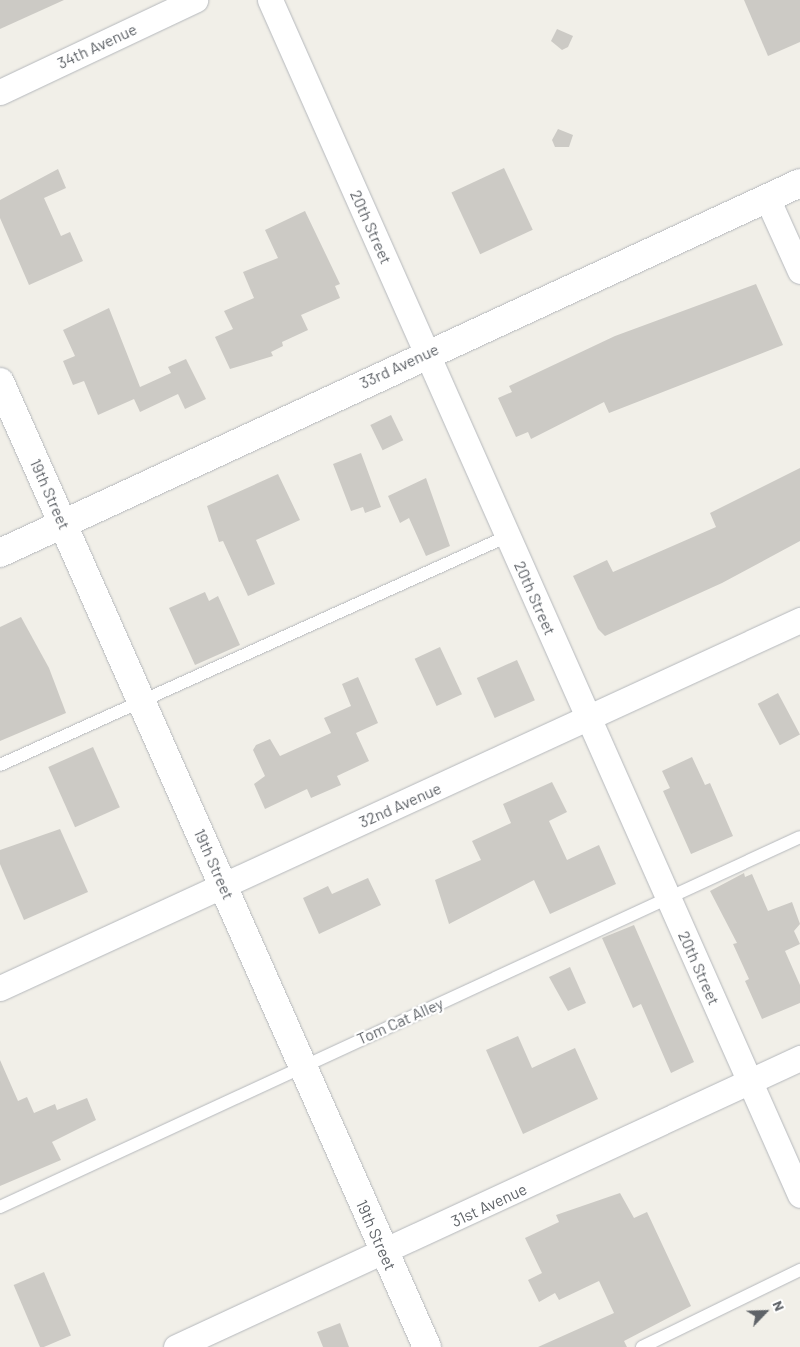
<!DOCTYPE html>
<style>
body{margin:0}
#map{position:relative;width:800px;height:1347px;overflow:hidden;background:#f1efe8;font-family:Barlow,sans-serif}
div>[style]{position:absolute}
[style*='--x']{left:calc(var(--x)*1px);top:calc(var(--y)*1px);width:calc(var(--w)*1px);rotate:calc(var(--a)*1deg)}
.building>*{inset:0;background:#cccac5;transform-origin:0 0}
.roads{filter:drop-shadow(0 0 1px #b5b8bc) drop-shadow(0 0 1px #b5b8bc)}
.service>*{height:12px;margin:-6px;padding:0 6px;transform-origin:6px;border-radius:6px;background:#fff}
.minor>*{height:25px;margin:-12.5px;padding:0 12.5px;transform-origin:12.5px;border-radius:12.5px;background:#fff}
.tertiary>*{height:28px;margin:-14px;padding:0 14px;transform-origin:14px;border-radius:14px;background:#fff}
span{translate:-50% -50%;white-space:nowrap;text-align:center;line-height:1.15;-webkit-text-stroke:4.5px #fff;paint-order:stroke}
.street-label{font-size:16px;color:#5f6368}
.north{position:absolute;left:740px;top:1287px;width:50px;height:50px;-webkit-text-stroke:4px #fff;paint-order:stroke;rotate:66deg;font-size:14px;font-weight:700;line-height:20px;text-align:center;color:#5f6368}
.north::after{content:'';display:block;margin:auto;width:18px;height:22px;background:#5f6368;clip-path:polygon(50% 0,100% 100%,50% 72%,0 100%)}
</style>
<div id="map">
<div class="building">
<div style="clip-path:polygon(0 0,64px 0,0 29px)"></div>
<div style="clip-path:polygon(744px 0,800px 0,800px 42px,768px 56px)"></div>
<div style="clip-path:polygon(557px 29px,573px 36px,568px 47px,562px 50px,551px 41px)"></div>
<div style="clip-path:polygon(558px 129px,573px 135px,569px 147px,555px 147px,552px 140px)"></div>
<div style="left:504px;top:168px;width:68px;height:58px;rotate:65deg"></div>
<div style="clip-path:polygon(58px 169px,66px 188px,44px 198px,61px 236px,70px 232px,83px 261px,29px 285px,0 218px,0 200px)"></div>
<div style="clip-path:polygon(305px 211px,340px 284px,335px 286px,340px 298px,301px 315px,308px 330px,282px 342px,283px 346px,271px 352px,273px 356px,230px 369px,215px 337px,233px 329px,224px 311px,254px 298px,243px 272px,278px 258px,265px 230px)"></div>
<div style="clip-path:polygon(756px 284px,783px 345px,609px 413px,604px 402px,531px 439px,528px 432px,516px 437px,498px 398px,512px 392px,509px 386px,615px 336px)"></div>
<div style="clip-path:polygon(109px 308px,140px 387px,171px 373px,168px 367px,186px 359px,206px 399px,185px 409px,178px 394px,140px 412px,134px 399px,98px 415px,84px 381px,73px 385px,63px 361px,75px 356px,63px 330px)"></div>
<div style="left:391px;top:415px;width:28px;height:23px;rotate:64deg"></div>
<div style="clip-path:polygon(361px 453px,381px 507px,365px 513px,363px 507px,351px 511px,333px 464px)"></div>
<div style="clip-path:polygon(800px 468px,800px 541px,722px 583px,605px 636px,598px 629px,573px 576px,607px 560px,613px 572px,716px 527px,710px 513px)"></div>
<div style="clip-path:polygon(278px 474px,300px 520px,256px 540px,275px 584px,248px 596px,223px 541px,219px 542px,207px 506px)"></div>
<div style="clip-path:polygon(426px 478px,450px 546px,426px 556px,409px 518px,400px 523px,388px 496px)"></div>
<div style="clip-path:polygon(205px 592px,209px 601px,218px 596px,240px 645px,195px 665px,169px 608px)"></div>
<div style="clip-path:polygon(21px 617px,49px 668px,66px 713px,0 741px,0 627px)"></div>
<div style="left:440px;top:647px;width:52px;height:28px;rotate:65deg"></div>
<div style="left:517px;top:660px;width:44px;height:44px;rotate:66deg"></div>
<div style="clip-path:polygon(358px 677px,378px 723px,356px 733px,369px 761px,337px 776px,341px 785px,311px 798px,307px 789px,265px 809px,254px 784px,265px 776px,253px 750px,256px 745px,270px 739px,280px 756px,331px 733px,324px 718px,351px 706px,342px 684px)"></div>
<div style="left:778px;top:693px;width:47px;height:23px;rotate:62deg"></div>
<div style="left:93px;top:747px;width:66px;height:49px;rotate:66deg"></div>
<div style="clip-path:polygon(692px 757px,705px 785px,710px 783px,733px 836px,691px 854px,663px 791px,670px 788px,662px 771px)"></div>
<div style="clip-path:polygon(552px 782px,567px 812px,549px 821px,567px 860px,599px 845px,616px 884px,550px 914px,534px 880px,449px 924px,435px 880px,481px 860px,472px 841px,511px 823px,503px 804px)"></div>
<div style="clip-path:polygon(60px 829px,88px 892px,24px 920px,0 864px,0 850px)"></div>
<div style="clip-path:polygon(744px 873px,745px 877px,752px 874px,768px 911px,792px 902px,800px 924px,794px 931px,800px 944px,785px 951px,800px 985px,800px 1003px,762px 1019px,745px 981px,749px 979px,733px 944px,737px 943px,710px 891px)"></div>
<div style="clip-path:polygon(368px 878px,381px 905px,319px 934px,303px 898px,328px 886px,332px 894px)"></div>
<div style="clip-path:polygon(634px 925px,694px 1062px,671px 1073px,641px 1004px,633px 1008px,602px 938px)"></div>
<div style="clip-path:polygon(570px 967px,586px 1003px,568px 1011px,549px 977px)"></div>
<div style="clip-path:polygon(518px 1036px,532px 1068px,575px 1048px,598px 1099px,523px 1134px,486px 1050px)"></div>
<div style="clip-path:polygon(0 1060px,18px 1101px,27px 1097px,34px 1113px,55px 1104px,57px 1110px,87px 1098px,96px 1120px,52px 1142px,61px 1160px,0 1186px)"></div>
<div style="clip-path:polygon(620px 1193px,634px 1218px,647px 1212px,691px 1306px,624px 1341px,627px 1347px,538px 1347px,614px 1313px,599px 1281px,559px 1300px,555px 1293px,539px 1302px,528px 1280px,542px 1273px,525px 1238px,559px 1222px,556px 1215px)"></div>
<div style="left:44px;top:1272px;width:69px;height:33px;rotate:67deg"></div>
<div style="clip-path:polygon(340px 1323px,349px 1347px,323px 1347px,317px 1332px)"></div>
</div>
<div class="roads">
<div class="service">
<div style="--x:0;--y:765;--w:557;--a:-24.27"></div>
<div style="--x:0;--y:1207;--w:881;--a:-24.82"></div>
<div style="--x:642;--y:1347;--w:176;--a:-26"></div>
</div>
<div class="minor">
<div style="--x:270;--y:0;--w:1307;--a:66.08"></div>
<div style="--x:0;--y:92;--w:216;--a:-25.3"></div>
<div style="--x:767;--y:198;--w:80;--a:65.7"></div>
<div style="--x:0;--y:988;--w:881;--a:-24.7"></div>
<div style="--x:176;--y:1347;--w:688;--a:-24.85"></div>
</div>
<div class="tertiary">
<div style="--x:0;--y:382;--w:1055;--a:66.13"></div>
<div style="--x:0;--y:553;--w:881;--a:-24.82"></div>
</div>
</div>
<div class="street-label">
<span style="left:97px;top:46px;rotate:-25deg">34th Avenue</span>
<span style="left:371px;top:227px;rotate:66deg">20th Street</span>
<span style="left:399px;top:366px;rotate:-25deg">33rd Avenue</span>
<span style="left:50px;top:494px;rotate:66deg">19th Street</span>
<span style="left:535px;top:598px;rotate:66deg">20th Street</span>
<span style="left:400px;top:805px;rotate:-24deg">32nd Avenue</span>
<span style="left:214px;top:864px;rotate:66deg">19th Street</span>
<span style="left:699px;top:968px;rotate:66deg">20th Street</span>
<span style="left:400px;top:1021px;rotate:-24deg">Tom Cat Alley</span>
<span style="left:489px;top:1205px;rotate:-25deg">31st Avenue</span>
<span style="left:376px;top:1235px;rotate:66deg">19th Street</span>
</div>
<div class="north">N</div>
</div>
